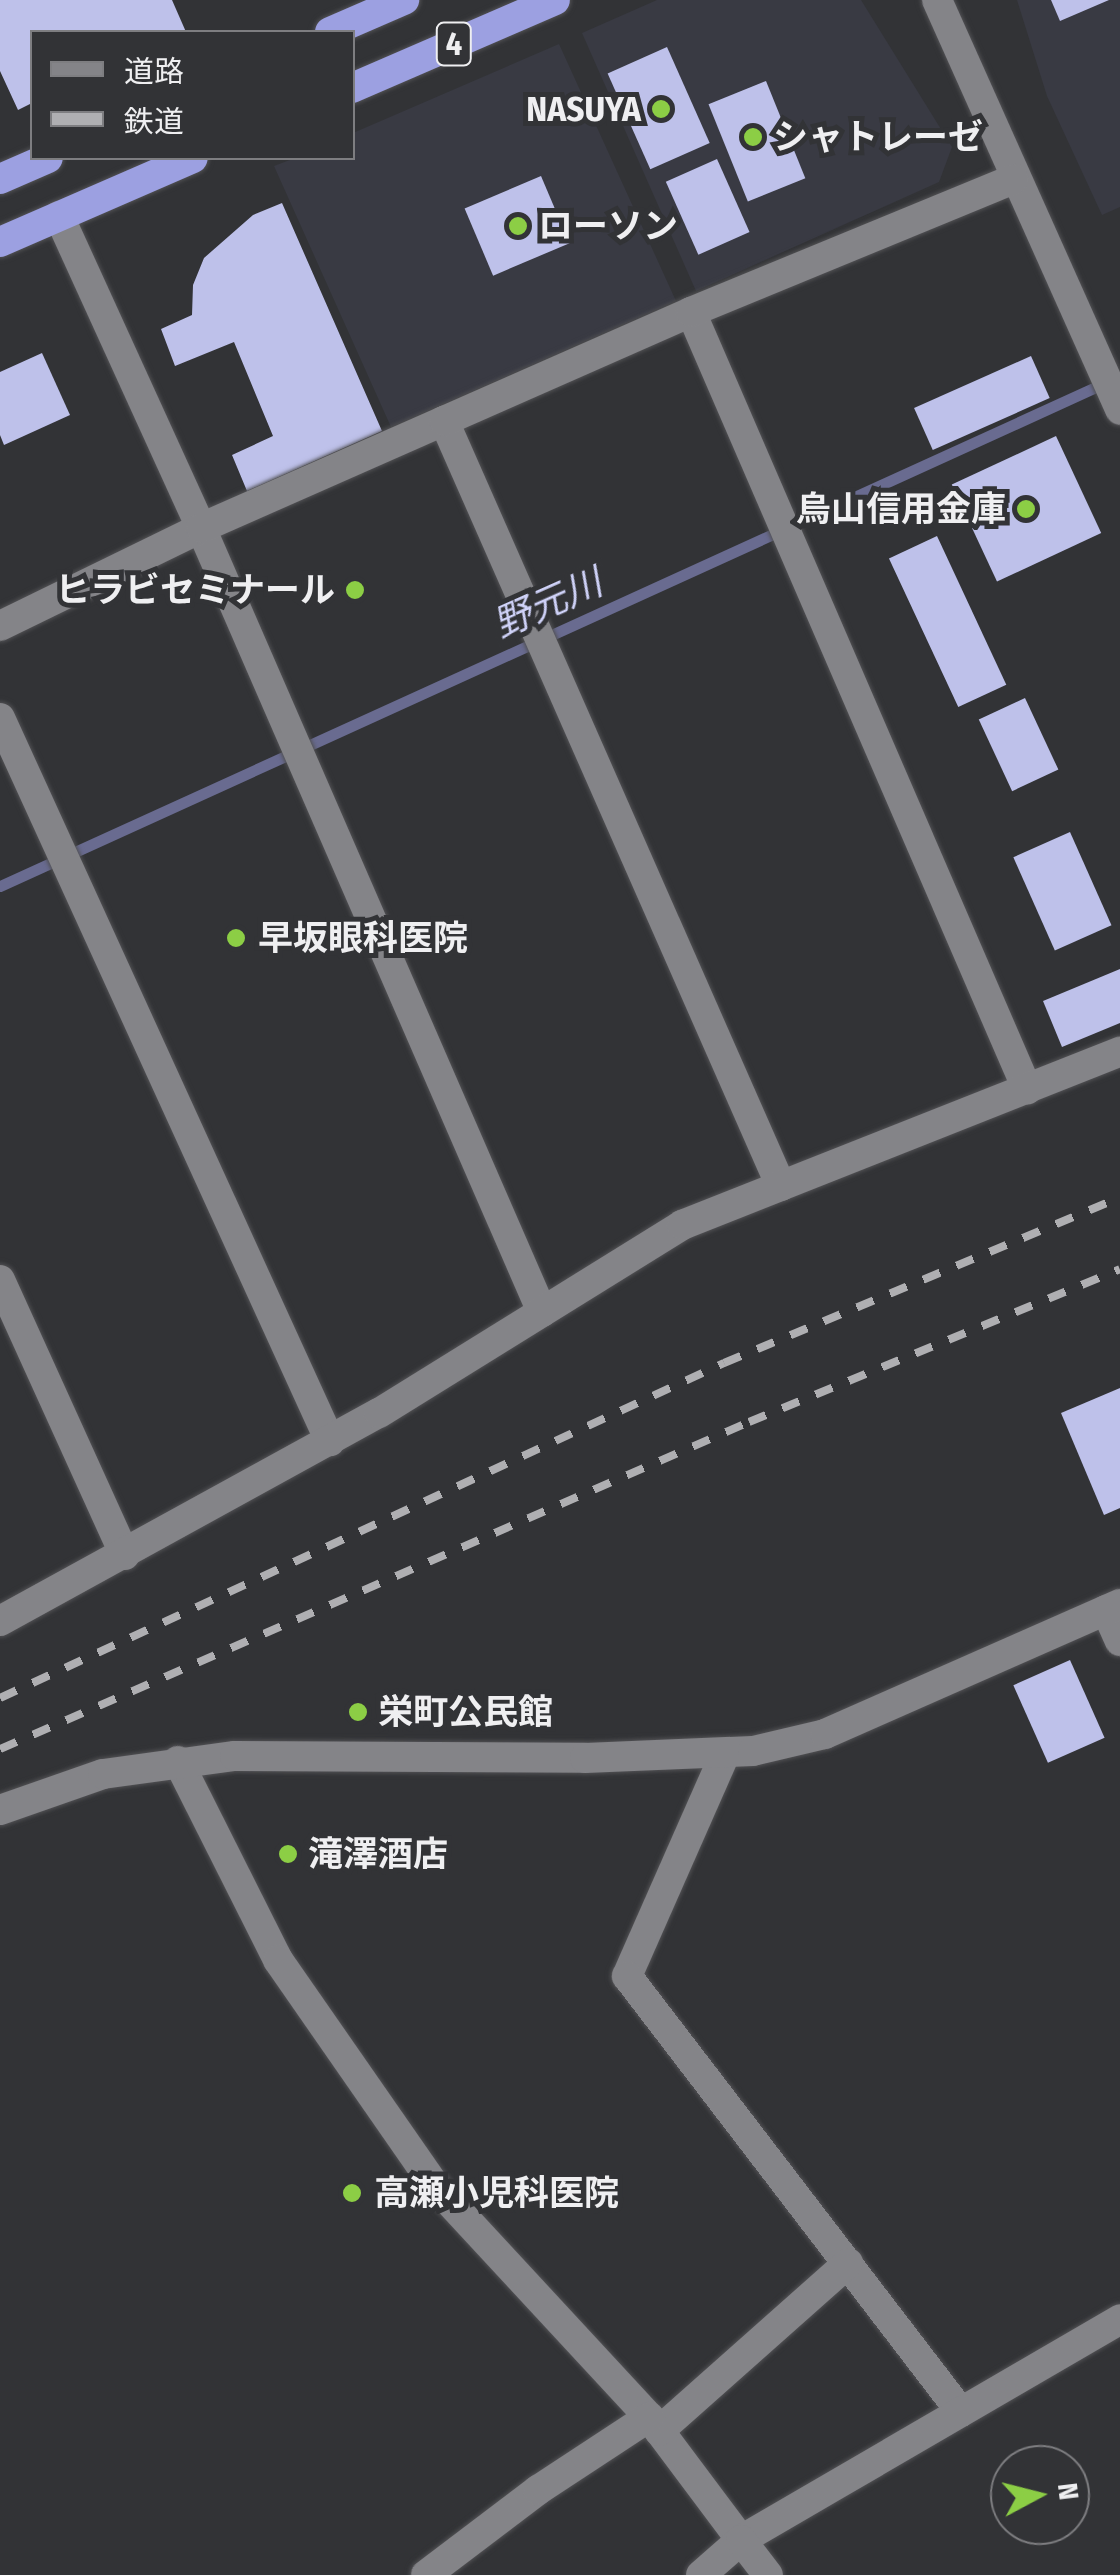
<!DOCTYPE html>
<meta charset="utf-8">
<style>
body{margin:0}
#map{position:relative;width:1120px;height:2575px;overflow:hidden;background:#323336;font-family:"Fira Sans Condensed","Noto Sans JP",sans-serif}
div>[style]{position:absolute}
[style*='--x']{left:calc(var(--x)*1px);top:calc(var(--y)*1px);width:calc(var(--w)*1px);rotate:calc(var(--a)*1deg)}
.built>*{inset:0;background:#393a43}
.stream>*{height:11px;margin:-5.5px;padding:0 5.5px;transform-origin:5.5px;border-radius:5.5px;background:#696b90}
.building>*{inset:0;background:#bec1ea;transform-origin:0 0}
.roads{filter:drop-shadow(0 0 2px #515154) drop-shadow(0 0 2px #515154)}
.minor>*{height:30px;margin:-15px;padding:0 15px;transform-origin:15px;border-radius:15px;background:#848488}
.highway>*{height:30px;margin:-15px;padding:0 15px;transform-origin:15px;border-radius:15px;background:#9ca0e1}
.rail>*{height:8px;margin-top:-4px;transform-origin:0;background:repeating-linear-gradient(90deg,#afafb2 0 18px,transparent 0 36px)}
.dots>*{width:28px;height:28px;translate:-50% -50%;box-sizing:border-box;border:5px solid #323336;border-radius:50%}
span{translate:-50% -50%;white-space:nowrap;text-align:center;line-height:1.15;-webkit-text-stroke:10px #323336;paint-order:stroke}
.shield-label span{padding:2px 8px;background:#323336;border:2px solid;border-radius:8px;-webkit-text-stroke-width:0}
.shield-label{font-size:32px;color:#efeff1;font-weight:700}
.poi-label{font-size:35px;color:#efeff1;font-weight:700}
.right{translate:-100% -50%;text-align:right}
.left{translate:0 -50%;text-align:left}
.water-label{font-size:38px;color:#cfd2f8;font-style:italic}
.legend{position:absolute;left:30px;top:30px;width:325px;height:130px;box-sizing:border-box;background:#323336;border:2px solid #7e7e81;margin:0;padding:12px 18px;list-style:none;font-size:30px;color:#efeff1}
.legend li{display:flex;align-items:center;gap:20px;height:50px}
.legend b{width:50px;border:2px solid #7e7e81}
.north{position:absolute;left:990px;top:2445px;width:100px;height:100px;box-sizing:border-box;background:#323336;border:2px solid #7e7e81;border-radius:50%;rotate:83deg;font-size:28px;font-weight:700;line-height:40px;text-align:center;color:#efeff1}
.north::after{content:'';display:block;margin:auto;width:35px;height:45px;background:#8cce45;clip-path:polygon(50% 0,100% 100%,50% 72%,0 100%)}
</style>
<div id="map">
<div class="built">
<div style="clip-path:polygon(657px 0,861px 0,952px 147px,939px 182px,696px 291px,582px 33px)"></div>
<div style="clip-path:polygon(1017px 0,1120px 0,1120px 207px,1102px 215px,1047px 96px)"></div>
<div style="clip-path:polygon(559px 44px,676px 301px,391px 427px,274px 166px,295px 158px,352px 158px,353px 133px)"></div>
</div>
<div class="stream">
<div style="--x:0;--y:886;--w:1216;--a:-24.48"></div>
</div>
<div class="building">
<div style="clip-path:polygon(0 0,172px 0,186px 32px,32px 32px,32px 103px,18px 110px,0 71px)"></div>
<div style="clip-path:polygon(1051px 0,1109px 0,1060px 21px)"></div>
<div style="left:667px;top:47px;width:105px;height:65px;rotate:66deg"></div>
<div style="left:766px;top:81px;width:105px;height:62px;rotate:68deg"></div>
<div style="left:717px;top:159px;width:80px;height:56px;rotate:66deg"></div>
<div style="left:541px;top:176px;width:73px;height:83px;rotate:67deg"></div>
<div style="clip-path:polygon(282px 203px,382px 431px,247px 491px,232px 455px,273px 436px,234px 342px,175px 366px,161px 329px,192px 315px,193px 285px,204px 258px,253px 215px)"></div>
<div style="clip-path:polygon(42px 353px,70px 415px,4px 445px,0 435px,0 372px)"></div>
<div style="left:1031px;top:356px;width:46px;height:128px;rotate:66deg"></div>
<div style="left:1056px;top:436px;width:107px;height:115px;rotate:65deg"></div>
<div style="left:937px;top:536px;width:164px;height:53px;rotate:65deg"></div>
<div style="left:1025px;top:698px;width:79px;height:51px;rotate:65deg"></div>
<div style="left:1070px;top:832px;width:102px;height:62px;rotate:66deg"></div>
<div style="clip-path:polygon(1120px 969px,1120px 1023px,1062px 1047px,1043px 1001px)"></div>
<div style="clip-path:polygon(1120px 1388px,1120px 1508px,1104px 1515px,1061px 1413px)"></div>
<div style="left:1070px;top:1660px;width:85px;height:62px;rotate:66deg"></div>
</div>
<div class="roads">
<div class="minor">
<div style="--x:937;--y:0;--w:449;--a:65.9"></div>
<div style="--x:59;--y:216;--w:343;--a:65.5"></div>
<div style="--x:201;--y:528;--w:855;--a:66.49"></div>
<div style="--x:691;--y:312;--w:847;--a:66.61"></div>
<div style="--x:444;--y:421;--w:836;--a:66.23"></div>
<div style="--x:0;--y:626;--w:224;--a:-26"></div>
<div style="--x:201;--y:528;--w:266;--a:-23.8"></div>
<div style="--x:444;--y:421;--w:270;--a:-23.8"></div>
<div style="--x:691;--y:312;--w:349;--a:-22.4"></div>
<div style="--x:0;--y:718;--w:795;--a:65.47"></div>
<div style="--x:0;--y:1280;--w:302;--a:65.6"></div>
<div style="--x:1106;--y:1610;--w:34;--a:66"></div>
<div style="--x:0;--y:1621;--w:432;--a:-28.8"></div>
<div style="--x:379;--y:1413;--w:357;--a:-31.8"></div>
<div style="--x:682;--y:1225;--w:471;--a:-21.6"></div>
<div style="--x:725;--y:1754;--w:243;--a:113.8"></div>
<div style="--x:627;--y:1976;--w:549;--a:52.55"></div>
<div style="--x:178;--y:1761;--w:223;--a:63.3"></div>
<div style="--x:278;--y:1960;--w:275;--a:55.2"></div>
<div style="--x:435;--y:2186;--w:315;--a:47.2"></div>
<div style="--x:649;--y:2417;--w:154;--a:53.2"></div>
<div style="--x:741;--y:2540;--w:439;--a:-30.2"></div>
<div style="--x:0;--y:1810;--w:109;--a:-19.3"></div>
<div style="--x:103;--y:1774;--w:133;--a:-7.8"></div>
<div style="--x:235;--y:1756;--w:350;--a:0.3"></div>
<div style="--x:585;--y:1758;--w:168;--a:-2.4"></div>
<div style="--x:753;--y:1751;--w:74;--a:-13.3"></div>
<div style="--x:825;--y:1734;--w:322;--a:-23.8"></div>
<div style="--x:659;--y:2431;--w:253;--a:-41.6"></div>
<div style="--x:426;--y:2575;--w:141;--a:-37.2"></div>
<div style="--x:538;--y:2490;--w:133;--a:-33.3"></div>
<div style="--x:701;--y:2575;--w:53;--a:-41.2"></div>
<div style="--x:741;--y:2540;--w:44;--a:52.4"></div>
</div>
<div class="highway">
<div style="--x:330;--y:32;--w:81;--a:-23.4"></div>
<div style="--x:352;--y:88;--w:221;--a:-23.4"></div>
<div style="--x:0;--y:179;--w:52;--a:-23.6"></div>
<div style="--x:0;--y:242;--w:210;--a:-23.5"></div>
</div>
</div>
<div class="rail">
<div style="--x:0;--y:1698;--w:798;--a:-24.83"></div>
<div style="--x:724;--y:1363;--w:429;--a:-22.7"></div>
<div style="--x:0;--y:1749;--w:817;--a:-23.59"></div>
<div style="--x:749;--y:1422;--w:401;--a:-22.4"></div>
</div>
<div class="dots">
<div style="left:661px;top:109px;background:#8cce45"></div>
<div style="left:753px;top:137px;background:#8cce45"></div>
<div style="left:518px;top:226px;background:#8cce45"></div>
<div style="left:1026px;top:509px;background:#8cce45"></div>
<div style="left:355px;top:590px;background:#8cce45"></div>
<div style="left:236px;top:938px;background:#8cce45"></div>
<div style="left:358px;top:1712px;background:#8cce45"></div>
<div style="left:288px;top:1854px;background:#8cce45"></div>
<div style="left:352px;top:2193px;background:#8cce45"></div>
</div>
<div class="shield-label">
<span style="left:454px;top:44px">4</span>
</div>
<div class="poi-label">
<span class="right" style="left:641px;top:109px">NASUYA</span>
<span class="left" style="left:773px;top:137px">シャトレーゼ</span>
<span class="left" style="left:538px;top:226px">ローソン</span>
<span class="right" style="left:1006px;top:509px">烏山信用金庫</span>
<span class="right" style="left:335px;top:590px">ヒラビセミナール</span>
<span class="left" style="left:258px;top:938px">早坂眼科医院</span>
<span class="left" style="left:378px;top:1712px">栄町公民館</span>
<span class="left" style="left:308px;top:1854px">滝澤酒店</span>
<span class="left" style="left:374px;top:2193px">高瀬小児科医院</span>
</div>
<div class="water-label">
<span style="left:548px;top:604px;rotate:-24deg">野元川</span>
</div>
<ul class="legend">
<li><b style="height:12px;background:#848488"></b>道路</li>
<li><b style="height:12px;background:#afafb2"></b>鉄道</li>
</ul>
<div class="north">N</div>
</div>
